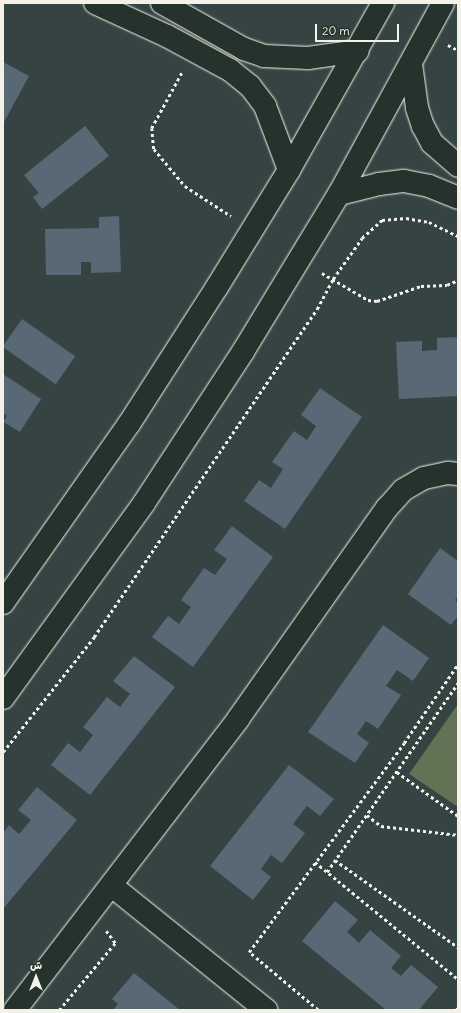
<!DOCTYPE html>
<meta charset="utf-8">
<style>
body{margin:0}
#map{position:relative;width:461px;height:1013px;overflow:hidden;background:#354343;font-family:Delius,"Playpen Sans Arabic",sans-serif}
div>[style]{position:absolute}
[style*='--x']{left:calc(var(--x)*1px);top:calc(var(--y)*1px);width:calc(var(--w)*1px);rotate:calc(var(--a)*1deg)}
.green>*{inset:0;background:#627254}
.building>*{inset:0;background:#586875;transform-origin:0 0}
.path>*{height:2.5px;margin-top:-1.25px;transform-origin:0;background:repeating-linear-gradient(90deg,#f4f1e8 0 3px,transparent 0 6px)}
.roads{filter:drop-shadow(0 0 1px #f4f1e8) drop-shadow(0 0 1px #f4f1e8)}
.minor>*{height:22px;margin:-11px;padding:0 11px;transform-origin:11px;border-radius:11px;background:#26332d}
span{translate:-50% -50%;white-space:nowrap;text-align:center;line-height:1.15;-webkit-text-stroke:3.5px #26332d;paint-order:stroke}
.frame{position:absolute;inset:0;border:4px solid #f4f1e8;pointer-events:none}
.north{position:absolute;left:16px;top:957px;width:40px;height:40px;-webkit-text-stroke:3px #26332d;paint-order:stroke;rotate:0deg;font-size:11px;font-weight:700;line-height:16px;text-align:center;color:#f4f1e8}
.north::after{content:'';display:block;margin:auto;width:14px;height:18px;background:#f4f1e8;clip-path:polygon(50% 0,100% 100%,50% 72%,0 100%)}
.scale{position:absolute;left:315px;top:24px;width:84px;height:18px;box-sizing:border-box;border:2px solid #f4f1e8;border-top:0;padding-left:5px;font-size:12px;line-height:14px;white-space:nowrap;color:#f4f1e8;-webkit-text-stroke:3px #26332d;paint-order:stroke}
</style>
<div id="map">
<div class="green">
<div style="clip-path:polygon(458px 704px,458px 807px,409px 774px)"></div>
</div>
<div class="building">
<div style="clip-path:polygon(3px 62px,29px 76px,3px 124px)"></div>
<div style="clip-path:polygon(85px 126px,109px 156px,42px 209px,33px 197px,39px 193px,24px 175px)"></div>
<div style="clip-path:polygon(119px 216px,121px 272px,91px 273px,91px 262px,81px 262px,81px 275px,46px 275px,45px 229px,99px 228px,99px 217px)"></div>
<div style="left:22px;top:319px;width:65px;height:34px;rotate:35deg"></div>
<div style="clip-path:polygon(458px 337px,458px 396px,399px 399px,396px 342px,422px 341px,422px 351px,437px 350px,437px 338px)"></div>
<div style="clip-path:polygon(3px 374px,41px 399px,20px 432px,3px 422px,7px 416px,3px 413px)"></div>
<div style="clip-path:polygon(320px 388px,362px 417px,285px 529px,244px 501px,259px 480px,271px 488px,283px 469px,272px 462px,294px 431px,307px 440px,316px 426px,301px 415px)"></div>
<div style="clip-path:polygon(232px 526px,273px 557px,193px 667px,152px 637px,168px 616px,179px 624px,191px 607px,181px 600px,204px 568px,215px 575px,227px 559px,214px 550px)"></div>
<div style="clip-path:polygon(440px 548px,458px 561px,458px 596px,455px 600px,458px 603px,458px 616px,451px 625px,408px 594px)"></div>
<div style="clip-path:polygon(383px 625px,429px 658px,413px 681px,397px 670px,386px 686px,401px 695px,378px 729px,366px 721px,357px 734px,369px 743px,355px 763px,308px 732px)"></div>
<div style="clip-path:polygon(134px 656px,175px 687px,90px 795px,51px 765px,68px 743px,80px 752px,93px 735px,83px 727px,107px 697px,120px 707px,130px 694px,113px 681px)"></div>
<div style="clip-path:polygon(289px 765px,334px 799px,320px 816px,307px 806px,293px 824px,305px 833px,282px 863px,271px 855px,261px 869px,271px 877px,253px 900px,210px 866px)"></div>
<div style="clip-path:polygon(37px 787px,77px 820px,3px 909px,3px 833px,9px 825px,19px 834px,31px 820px,18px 810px)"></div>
<div style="clip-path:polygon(335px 901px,358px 920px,347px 932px,359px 943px,370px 930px,401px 956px,391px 968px,401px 976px,411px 965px,438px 987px,419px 1010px,386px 1010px,302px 941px)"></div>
<div style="clip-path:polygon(134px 973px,180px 1010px,113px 1010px,118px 1004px,112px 999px)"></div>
</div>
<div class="path">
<div style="--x:448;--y:45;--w:11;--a:27"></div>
<div style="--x:182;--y:73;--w:63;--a:118.6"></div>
<div style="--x:152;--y:128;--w:21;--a:85"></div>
<div style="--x:154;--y:149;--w:48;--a:50"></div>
<div style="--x:185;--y:186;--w:55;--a:33.1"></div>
<div style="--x:322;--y:273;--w:53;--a:30.4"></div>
<div style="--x:368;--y:300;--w:9;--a:6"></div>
<div style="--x:377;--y:301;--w:46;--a:-18.8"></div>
<div style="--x:421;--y:286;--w:26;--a:-2"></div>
<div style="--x:447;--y:285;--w:12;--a:-24"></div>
<div style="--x:3;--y:752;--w:147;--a:-51.6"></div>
<div style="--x:94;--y:637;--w:397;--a:-55.8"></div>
<div style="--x:317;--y:309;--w:34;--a:-62"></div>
<div style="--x:333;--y:279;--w:50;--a:-54.7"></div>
<div style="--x:362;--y:238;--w:27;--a:-42"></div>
<div style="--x:382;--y:220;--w:24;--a:-5"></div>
<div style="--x:406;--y:218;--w:23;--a:10"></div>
<div style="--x:429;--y:222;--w:32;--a:26"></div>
<div style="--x:397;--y:772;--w:75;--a:35.8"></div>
<div style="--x:367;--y:815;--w:18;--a:38"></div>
<div style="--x:381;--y:826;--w:78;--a:6.7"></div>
<div style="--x:335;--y:860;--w:151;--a:35.3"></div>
<div style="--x:315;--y:862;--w:185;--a:39.3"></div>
<div style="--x:327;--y:872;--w:230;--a:-55.3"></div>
<div style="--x:59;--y:1010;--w:87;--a:-50.1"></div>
<div style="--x:115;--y:943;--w:15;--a:-127"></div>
<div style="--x:318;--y:1010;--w:90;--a:-140"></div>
<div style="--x:249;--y:952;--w:260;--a:-53.4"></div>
<div style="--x:404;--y:743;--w:96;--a:-55.6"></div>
<div style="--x:456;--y:1010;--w:3;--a:-45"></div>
</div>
<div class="roads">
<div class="minor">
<div style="--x:95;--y:3;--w:79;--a:24.6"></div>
<div style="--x:167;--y:36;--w:72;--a:28.4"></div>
<div style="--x:230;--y:70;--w:26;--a:39"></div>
<div style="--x:250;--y:86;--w:25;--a:53"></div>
<div style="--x:265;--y:106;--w:68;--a:69.4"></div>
<div style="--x:162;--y:3;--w:94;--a:29.3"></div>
<div style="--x:244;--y:49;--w:21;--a:19"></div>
<div style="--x:264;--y:56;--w:44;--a:2.6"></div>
<div style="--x:308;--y:58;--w:50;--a:-8"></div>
<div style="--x:411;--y:64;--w:44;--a:82.2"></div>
<div style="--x:417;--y:108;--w:19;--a:72"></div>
<div style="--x:423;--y:126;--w:19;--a:62"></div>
<div style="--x:432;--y:143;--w:35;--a:41"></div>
<div style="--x:339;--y:194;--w:41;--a:-14"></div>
<div style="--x:379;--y:184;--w:25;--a:-7"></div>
<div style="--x:404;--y:181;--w:25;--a:11"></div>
<div style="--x:429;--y:186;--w:31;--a:22"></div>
<div style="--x:3;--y:603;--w:219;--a:-54.9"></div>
<div style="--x:129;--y:424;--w:163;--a:-57.3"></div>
<div style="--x:217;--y:287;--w:137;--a:-58.4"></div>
<div style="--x:289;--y:170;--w:192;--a:-60.6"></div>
<div style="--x:3;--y:698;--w:241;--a:-54.1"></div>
<div style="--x:144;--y:503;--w:183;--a:-56.8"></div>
<div style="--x:244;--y:350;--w:183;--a:-58.7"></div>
<div style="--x:339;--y:194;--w:217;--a:-61.4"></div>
<div style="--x:112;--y:886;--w:198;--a:38.8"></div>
<div style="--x:15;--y:1010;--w:367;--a:-52.5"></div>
<div style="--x:238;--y:719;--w:258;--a:-54.8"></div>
<div style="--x:387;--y:508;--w:24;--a:-48"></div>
<div style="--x:403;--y:490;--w:24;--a:-30"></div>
<div style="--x:424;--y:478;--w:25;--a:-12"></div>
<div style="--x:448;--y:473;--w:10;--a:6"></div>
</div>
</div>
<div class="frame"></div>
<div class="north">ش</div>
<div class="scale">20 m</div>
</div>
